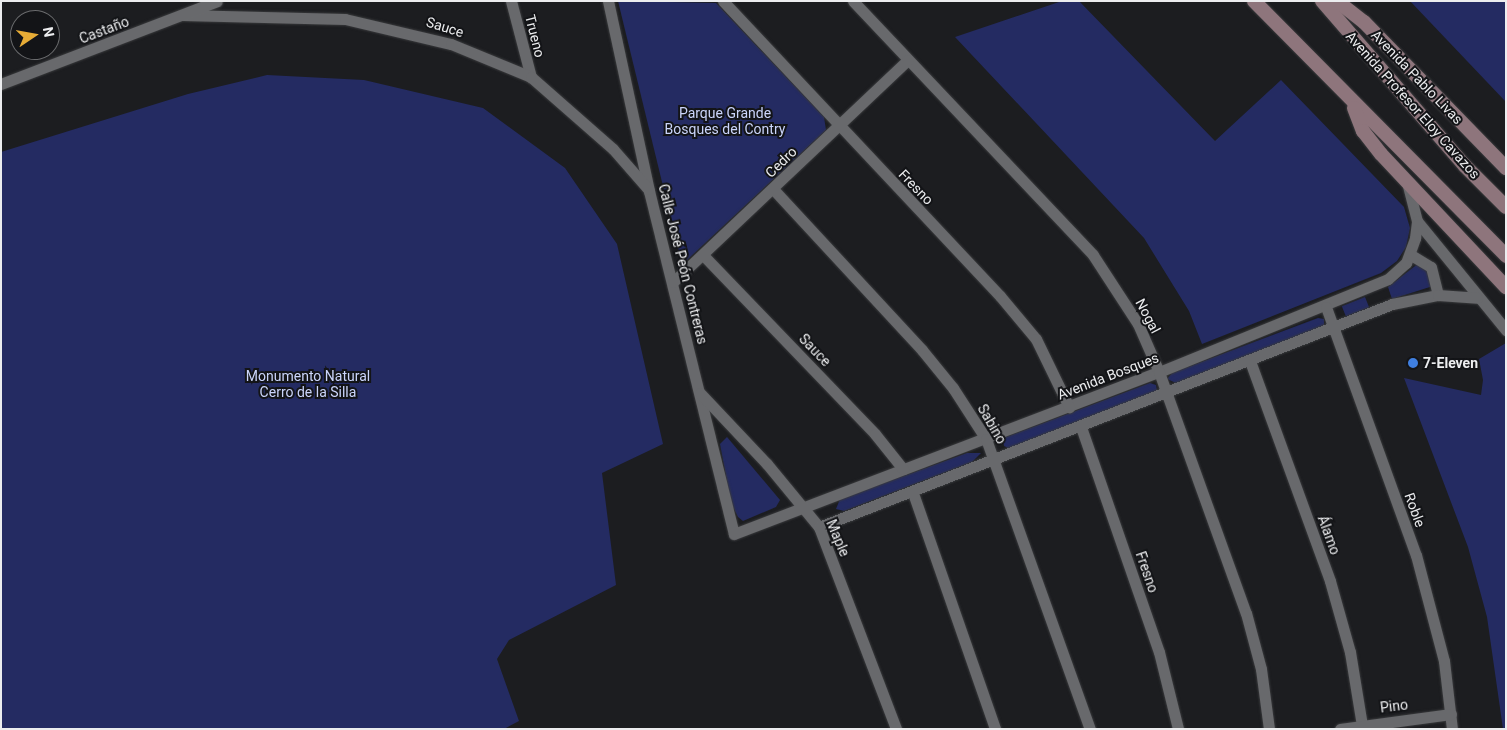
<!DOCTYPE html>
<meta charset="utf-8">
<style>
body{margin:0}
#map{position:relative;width:1507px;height:730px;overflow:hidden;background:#1c1d20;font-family:Roboto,sans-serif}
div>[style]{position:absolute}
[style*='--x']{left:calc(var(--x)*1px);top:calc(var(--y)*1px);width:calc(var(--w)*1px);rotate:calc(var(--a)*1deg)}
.green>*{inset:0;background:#242b62;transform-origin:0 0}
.roads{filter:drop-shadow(0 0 1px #393a3c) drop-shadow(0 0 1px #393a3c)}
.minor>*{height:11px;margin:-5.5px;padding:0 5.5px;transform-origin:5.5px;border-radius:5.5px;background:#68696c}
.secondary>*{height:14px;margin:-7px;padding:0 7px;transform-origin:7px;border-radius:7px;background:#8e757c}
.dots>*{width:14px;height:14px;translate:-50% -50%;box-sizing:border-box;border:2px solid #131417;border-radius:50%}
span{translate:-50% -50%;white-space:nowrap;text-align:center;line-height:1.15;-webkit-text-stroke:4px #131417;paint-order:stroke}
.street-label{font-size:14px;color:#ecedef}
.park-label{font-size:14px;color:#cbd5fb}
.poi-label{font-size:14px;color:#ecedef;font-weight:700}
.left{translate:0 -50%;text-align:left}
.frame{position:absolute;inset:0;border:2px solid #ecedef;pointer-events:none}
.north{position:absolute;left:10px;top:10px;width:50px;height:50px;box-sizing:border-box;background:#131417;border:1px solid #6a6b6d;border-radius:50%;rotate:78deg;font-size:14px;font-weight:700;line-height:20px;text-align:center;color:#ecedef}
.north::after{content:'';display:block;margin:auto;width:18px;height:22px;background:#e7ac36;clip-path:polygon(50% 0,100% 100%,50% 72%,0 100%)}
</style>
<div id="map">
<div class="green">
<div style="clip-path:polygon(618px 1px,716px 3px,824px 117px,826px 130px,687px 260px,680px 256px)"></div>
<div style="clip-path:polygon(1062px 1px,1079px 1px,1215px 141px,1281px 80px,1404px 207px,1410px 228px,1406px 247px,1397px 261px,1381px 273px,1202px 344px,1189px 311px,1144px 238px,955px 37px)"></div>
<div style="clip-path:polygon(1410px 1px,1506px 1px,1506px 102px)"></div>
<div style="clip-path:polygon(267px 75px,364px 80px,483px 108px,565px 168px,617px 244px,663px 444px,602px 473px,616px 585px,509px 640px,497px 659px,519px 721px,504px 729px,1px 729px,1px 152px,188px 94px)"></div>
<div style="clip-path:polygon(1419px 263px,1425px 266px,1433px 286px,1392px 299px,1388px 287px)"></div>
<div style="left:1365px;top:297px;width:11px;height:25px;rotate:68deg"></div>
<div style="clip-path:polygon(1318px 318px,1324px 319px,1324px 326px,1176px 383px,1167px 379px,1172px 373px)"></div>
<div style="clip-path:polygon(1506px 343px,1506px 729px,1503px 729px,1487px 617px,1468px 547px,1404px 378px,1481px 395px,1483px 380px,1479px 359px)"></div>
<div style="clip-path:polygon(1150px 383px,1156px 385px,1157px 391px,1010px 449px,1004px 446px,1003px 438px)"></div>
<div style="clip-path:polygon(727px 437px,780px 500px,776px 507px,743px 521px,738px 517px,731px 503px,720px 444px)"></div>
<div style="clip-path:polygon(967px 453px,981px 453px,972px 462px,844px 511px,836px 509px,840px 499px)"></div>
</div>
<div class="roads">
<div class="minor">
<div style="--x:511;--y:1;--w:79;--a:75.3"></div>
<div style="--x:608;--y:1;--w:194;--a:77.8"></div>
<div style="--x:649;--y:191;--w:353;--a:76.1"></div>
<div style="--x:734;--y:534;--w:455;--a:-20.9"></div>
<div style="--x:1159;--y:372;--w:247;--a:-22.1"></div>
<div style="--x:1388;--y:279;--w:24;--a:-42"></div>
<div style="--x:1406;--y:263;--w:27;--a:-70"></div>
<div style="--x:1415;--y:238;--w:17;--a:-83"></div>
<div style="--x:1417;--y:221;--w:40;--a:-104.4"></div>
<div style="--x:723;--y:1;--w:405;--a:46.8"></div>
<div style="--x:1000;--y:296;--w:56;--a:50.1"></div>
<div style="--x:1036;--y:339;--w:76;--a:64.1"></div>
<div style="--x:853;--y:1;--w:349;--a:46.6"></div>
<div style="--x:1093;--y:255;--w:82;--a:56.9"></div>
<div style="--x:1138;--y:324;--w:52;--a:66.4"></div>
<div style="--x:1159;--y:372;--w:256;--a:70.2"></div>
<div style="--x:1246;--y:613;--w:58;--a:75"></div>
<div style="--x:1261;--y:669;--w:61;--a:82.4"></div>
<div style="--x:182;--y:15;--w:163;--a:1.4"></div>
<div style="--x:345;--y:19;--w:109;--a:13.3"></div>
<div style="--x:451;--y:44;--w:87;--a:22.4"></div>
<div style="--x:531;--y:77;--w:109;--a:41.3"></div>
<div style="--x:613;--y:149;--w:53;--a:48.8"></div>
<div style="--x:1;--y:84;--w:231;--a:-21"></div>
<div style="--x:774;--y:190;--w:218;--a:47.2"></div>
<div style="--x:922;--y:350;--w:49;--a:50.8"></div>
<div style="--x:953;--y:388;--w:61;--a:57.1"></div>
<div style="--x:986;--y:439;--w:308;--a:70.3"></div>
<div style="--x:1417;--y:221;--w:141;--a:50.8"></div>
<div style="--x:703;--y:255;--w:248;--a:46.1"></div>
<div style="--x:875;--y:434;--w:45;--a:51.3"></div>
<div style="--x:1411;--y:255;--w:23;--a:31"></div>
<div style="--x:1431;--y:267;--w:29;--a:76"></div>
<div style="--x:673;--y:282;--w:323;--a:-43.4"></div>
<div style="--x:1326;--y:307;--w:264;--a:70.1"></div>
<div style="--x:1416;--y:555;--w:110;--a:75.2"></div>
<div style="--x:1444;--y:661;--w:68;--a:83.3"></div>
<div style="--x:1250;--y:361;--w:234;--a:70"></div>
<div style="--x:1330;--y:581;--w:74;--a:74.3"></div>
<div style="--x:1350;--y:652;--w:74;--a:80.7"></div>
<div style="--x:700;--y:393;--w:98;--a:46.7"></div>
<div style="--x:767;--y:464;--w:82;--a:50.5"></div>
<div style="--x:819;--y:527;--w:216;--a:69.1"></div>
<div style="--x:1081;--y:427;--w:238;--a:70.9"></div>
<div style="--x:1159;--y:652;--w:79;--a:76.1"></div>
<div style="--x:913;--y:493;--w:250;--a:70.8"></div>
<div style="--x:819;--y:527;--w:615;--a:-21.26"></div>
<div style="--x:1392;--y:304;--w:47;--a:-11.1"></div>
<div style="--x:1438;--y:295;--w:39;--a:4"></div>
<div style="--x:1340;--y:729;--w:112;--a:-7.7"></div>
</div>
<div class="secondary">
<div style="--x:1254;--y:1;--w:359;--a:45.3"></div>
<div style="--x:1322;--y:1;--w:218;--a:49.1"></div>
<div style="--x:1465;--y:166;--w:58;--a:45"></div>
<div style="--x:1337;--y:1;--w:34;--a:38"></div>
<div style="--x:1364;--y:22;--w:204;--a:45.8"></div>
<div style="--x:1354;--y:108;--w:25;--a:69"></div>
<div style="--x:1363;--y:131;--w:29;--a:52"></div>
<div style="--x:1381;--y:154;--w:183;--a:46.8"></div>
</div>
</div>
<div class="dots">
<div style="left:1413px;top:363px;background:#3f7fe0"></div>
</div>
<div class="street-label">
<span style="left:445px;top:27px;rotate:17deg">Sauce</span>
<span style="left:104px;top:30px;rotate:-21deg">Castaño</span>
<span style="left:535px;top:36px;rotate:76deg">Trueno</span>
<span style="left:1417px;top:77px;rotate:46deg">Avenida Pablo Livas</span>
<span style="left:1413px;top:105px;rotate:48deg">Avenida Profesor Eloy Cavazos</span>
<span style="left:781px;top:162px;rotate:-44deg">Cedro</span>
<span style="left:916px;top:187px;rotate:46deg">Fresno</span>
<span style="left:683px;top:264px;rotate:76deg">Calle José Peón Contreras</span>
<span style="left:1148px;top:316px;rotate:62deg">Nogal</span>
<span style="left:815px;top:350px;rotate:46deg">Sauce</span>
<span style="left:1108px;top:376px;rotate:-21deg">Avenida Bosques</span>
<span style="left:992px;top:424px;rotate:60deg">Sabino</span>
<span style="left:1415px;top:510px;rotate:70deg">Roble</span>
<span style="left:1329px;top:535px;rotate:70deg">Álamo</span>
<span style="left:838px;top:538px;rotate:67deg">Maple</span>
<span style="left:1147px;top:572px;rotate:71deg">Fresno</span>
<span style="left:1394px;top:706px;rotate:-7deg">Pino</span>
</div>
<div class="park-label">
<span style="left:725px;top:121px">Parque Grande<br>Bosques del Contry</span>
<span style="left:308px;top:384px">Monumento Natural<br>Cerro de la Silla</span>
</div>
<div class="poi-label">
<span class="left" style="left:1423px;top:363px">7-Eleven</span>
</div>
<div class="frame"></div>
<div class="north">N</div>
</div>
